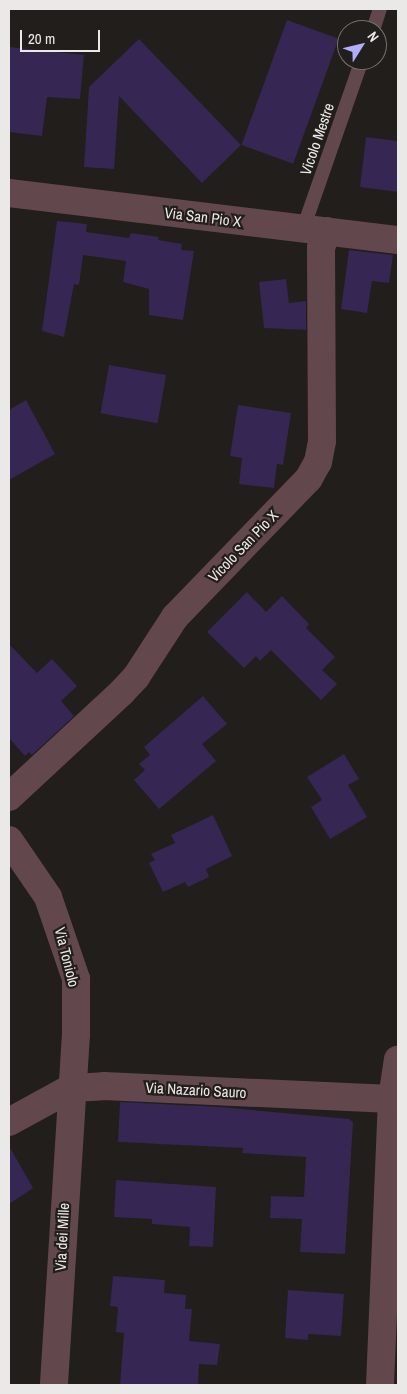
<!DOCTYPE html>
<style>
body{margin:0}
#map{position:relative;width:407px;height:1394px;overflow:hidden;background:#221e1b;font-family:"Archivo Narrow",sans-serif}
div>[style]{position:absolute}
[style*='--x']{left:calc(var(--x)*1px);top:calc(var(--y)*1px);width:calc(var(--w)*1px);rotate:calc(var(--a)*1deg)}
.building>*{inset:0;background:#352653;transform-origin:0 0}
.lane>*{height:14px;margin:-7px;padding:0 7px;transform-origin:7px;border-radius:7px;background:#62484d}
.street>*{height:28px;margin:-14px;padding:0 14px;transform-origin:14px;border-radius:14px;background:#62484d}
span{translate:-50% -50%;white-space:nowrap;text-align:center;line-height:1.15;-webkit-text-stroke:4.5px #221e1b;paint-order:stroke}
.street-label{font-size:15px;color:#ebe9e7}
.frame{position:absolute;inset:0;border:10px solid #ebe9e7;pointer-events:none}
.north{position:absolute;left:337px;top:20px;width:50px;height:50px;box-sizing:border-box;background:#221e1b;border:1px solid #726f6d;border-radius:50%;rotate:54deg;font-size:14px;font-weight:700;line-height:20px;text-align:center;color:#ebe9e7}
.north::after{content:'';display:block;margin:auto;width:18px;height:22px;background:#b1adfa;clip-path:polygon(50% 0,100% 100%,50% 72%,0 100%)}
.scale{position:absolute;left:20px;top:30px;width:80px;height:22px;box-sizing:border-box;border:2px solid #ebe9e7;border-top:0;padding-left:6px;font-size:15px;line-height:18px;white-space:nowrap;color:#ebe9e7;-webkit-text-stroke:4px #221e1b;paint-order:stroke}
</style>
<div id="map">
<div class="building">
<div style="left:287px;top:20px;width:55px;height:133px;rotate:20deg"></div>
<div style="clip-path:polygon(139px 39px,241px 145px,202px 183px,119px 96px,114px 169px,84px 167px,89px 87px)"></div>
<div style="clip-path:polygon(9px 47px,84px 55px,80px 99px,47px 97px,42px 136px,9px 132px)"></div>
<div style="clip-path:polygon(366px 137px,398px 141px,398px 192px,360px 187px)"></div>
<div style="clip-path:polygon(57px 221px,87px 224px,86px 232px,129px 238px,131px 233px,159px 237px,158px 240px,182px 244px,181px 250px,194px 251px,183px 320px,149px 315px,149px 289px,123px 282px,126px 261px,83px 255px,79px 285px,74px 284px,64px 337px,42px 331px)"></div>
<div style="clip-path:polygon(349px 250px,393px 255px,389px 283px,372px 281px,367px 313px,341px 309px)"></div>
<div style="clip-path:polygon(286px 279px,289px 303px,306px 301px,306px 330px,264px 328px,259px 282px)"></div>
<div style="left:109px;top:365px;width:58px;height:49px;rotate:10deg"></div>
<div style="clip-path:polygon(26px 400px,55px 454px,9px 480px,9px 410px)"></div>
<div style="clip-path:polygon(238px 405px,291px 413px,283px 465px,277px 464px,274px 488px,239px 484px,242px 458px,230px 456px)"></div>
<div style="clip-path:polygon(247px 592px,266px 612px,282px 596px,309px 624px,306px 628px,335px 657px,322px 670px,337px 684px,321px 700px,271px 650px,260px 661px,256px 656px,244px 668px,207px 632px)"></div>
<div style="clip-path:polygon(9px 644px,37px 673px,52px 659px,77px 686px,61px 701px,74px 716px,32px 755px,29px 752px,25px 756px,9px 738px)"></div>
<div style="clip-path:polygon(203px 696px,227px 724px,202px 744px,216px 761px,159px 809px,134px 780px,145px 770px,139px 764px,150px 755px,144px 747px)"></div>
<div style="clip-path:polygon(344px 754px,359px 779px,348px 785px,367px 817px,330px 839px,311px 807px,322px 800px,307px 777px)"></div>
<div style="clip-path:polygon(213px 815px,232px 856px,206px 869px,209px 877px,188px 887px,185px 882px,163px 892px,149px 863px,155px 860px,151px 854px,175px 843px,171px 835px)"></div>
<div style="clip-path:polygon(120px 1102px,220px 1107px,349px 1119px,353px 1122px,345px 1254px,300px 1252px,302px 1219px,270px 1218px,271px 1196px,304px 1197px,306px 1157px,242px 1153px,243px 1148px,118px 1142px)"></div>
<div style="clip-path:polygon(9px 1146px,33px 1188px,9px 1204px)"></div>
<div style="clip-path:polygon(116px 1180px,216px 1187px,213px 1247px,189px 1246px,190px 1227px,152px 1224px,152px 1219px,114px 1217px)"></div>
<div style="clip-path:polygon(113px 1276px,165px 1280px,164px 1293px,186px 1295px,185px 1309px,192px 1309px,189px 1341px,220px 1344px,217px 1365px,199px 1364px,198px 1385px,120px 1385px,124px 1333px,116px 1332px,118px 1307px,110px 1306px)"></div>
<div style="clip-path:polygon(288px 1290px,344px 1294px,341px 1336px,308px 1334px,308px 1340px,285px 1338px)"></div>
</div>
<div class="lane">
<div style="--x:373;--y:30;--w:22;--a:-72"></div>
<div style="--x:303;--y:229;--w:179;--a:-70.8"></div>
</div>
<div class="street">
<div style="--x:9;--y:193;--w:392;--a:6.9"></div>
<div style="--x:9;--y:797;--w:154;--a:-42.9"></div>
<div style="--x:122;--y:692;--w:21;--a:-47"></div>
<div style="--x:136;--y:677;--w:72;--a:-57"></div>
<div style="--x:175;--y:617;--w:193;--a:-46"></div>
<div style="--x:309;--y:478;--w:18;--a:-61"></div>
<div style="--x:318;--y:462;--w:21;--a:-79"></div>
<div style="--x:322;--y:441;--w:193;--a:-90.3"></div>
<div style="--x:321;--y:248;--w:18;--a:-71"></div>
<div style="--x:9;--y:840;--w:69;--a:55.6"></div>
<div style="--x:48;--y:897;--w:87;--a:71.1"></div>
<div style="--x:76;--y:979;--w:55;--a:90"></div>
<div style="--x:76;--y:1034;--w:352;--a:93.6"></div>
<div style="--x:9;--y:1122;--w:71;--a:-28.7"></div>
<div style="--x:71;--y:1088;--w:33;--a:-3"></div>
<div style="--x:104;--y:1086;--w:288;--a:2.6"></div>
<div style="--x:380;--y:1385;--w:286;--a:-87.6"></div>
<div style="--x:392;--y:1099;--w:40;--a:-81.5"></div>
</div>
<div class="street-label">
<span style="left:317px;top:139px;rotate:-71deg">Vicolo Mestre</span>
<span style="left:203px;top:217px;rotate:7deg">Via San Pio X</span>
<span style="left:243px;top:546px;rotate:-46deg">Vicolo San Pio X</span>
<span style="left:67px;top:957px;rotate:76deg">Via Toniolo</span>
<span style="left:196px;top:1090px;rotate:3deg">Via Nazario Sauro</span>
<span style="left:62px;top:1237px;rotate:-87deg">Via dei Mille</span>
</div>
<div class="frame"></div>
<div class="north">N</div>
<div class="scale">20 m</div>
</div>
